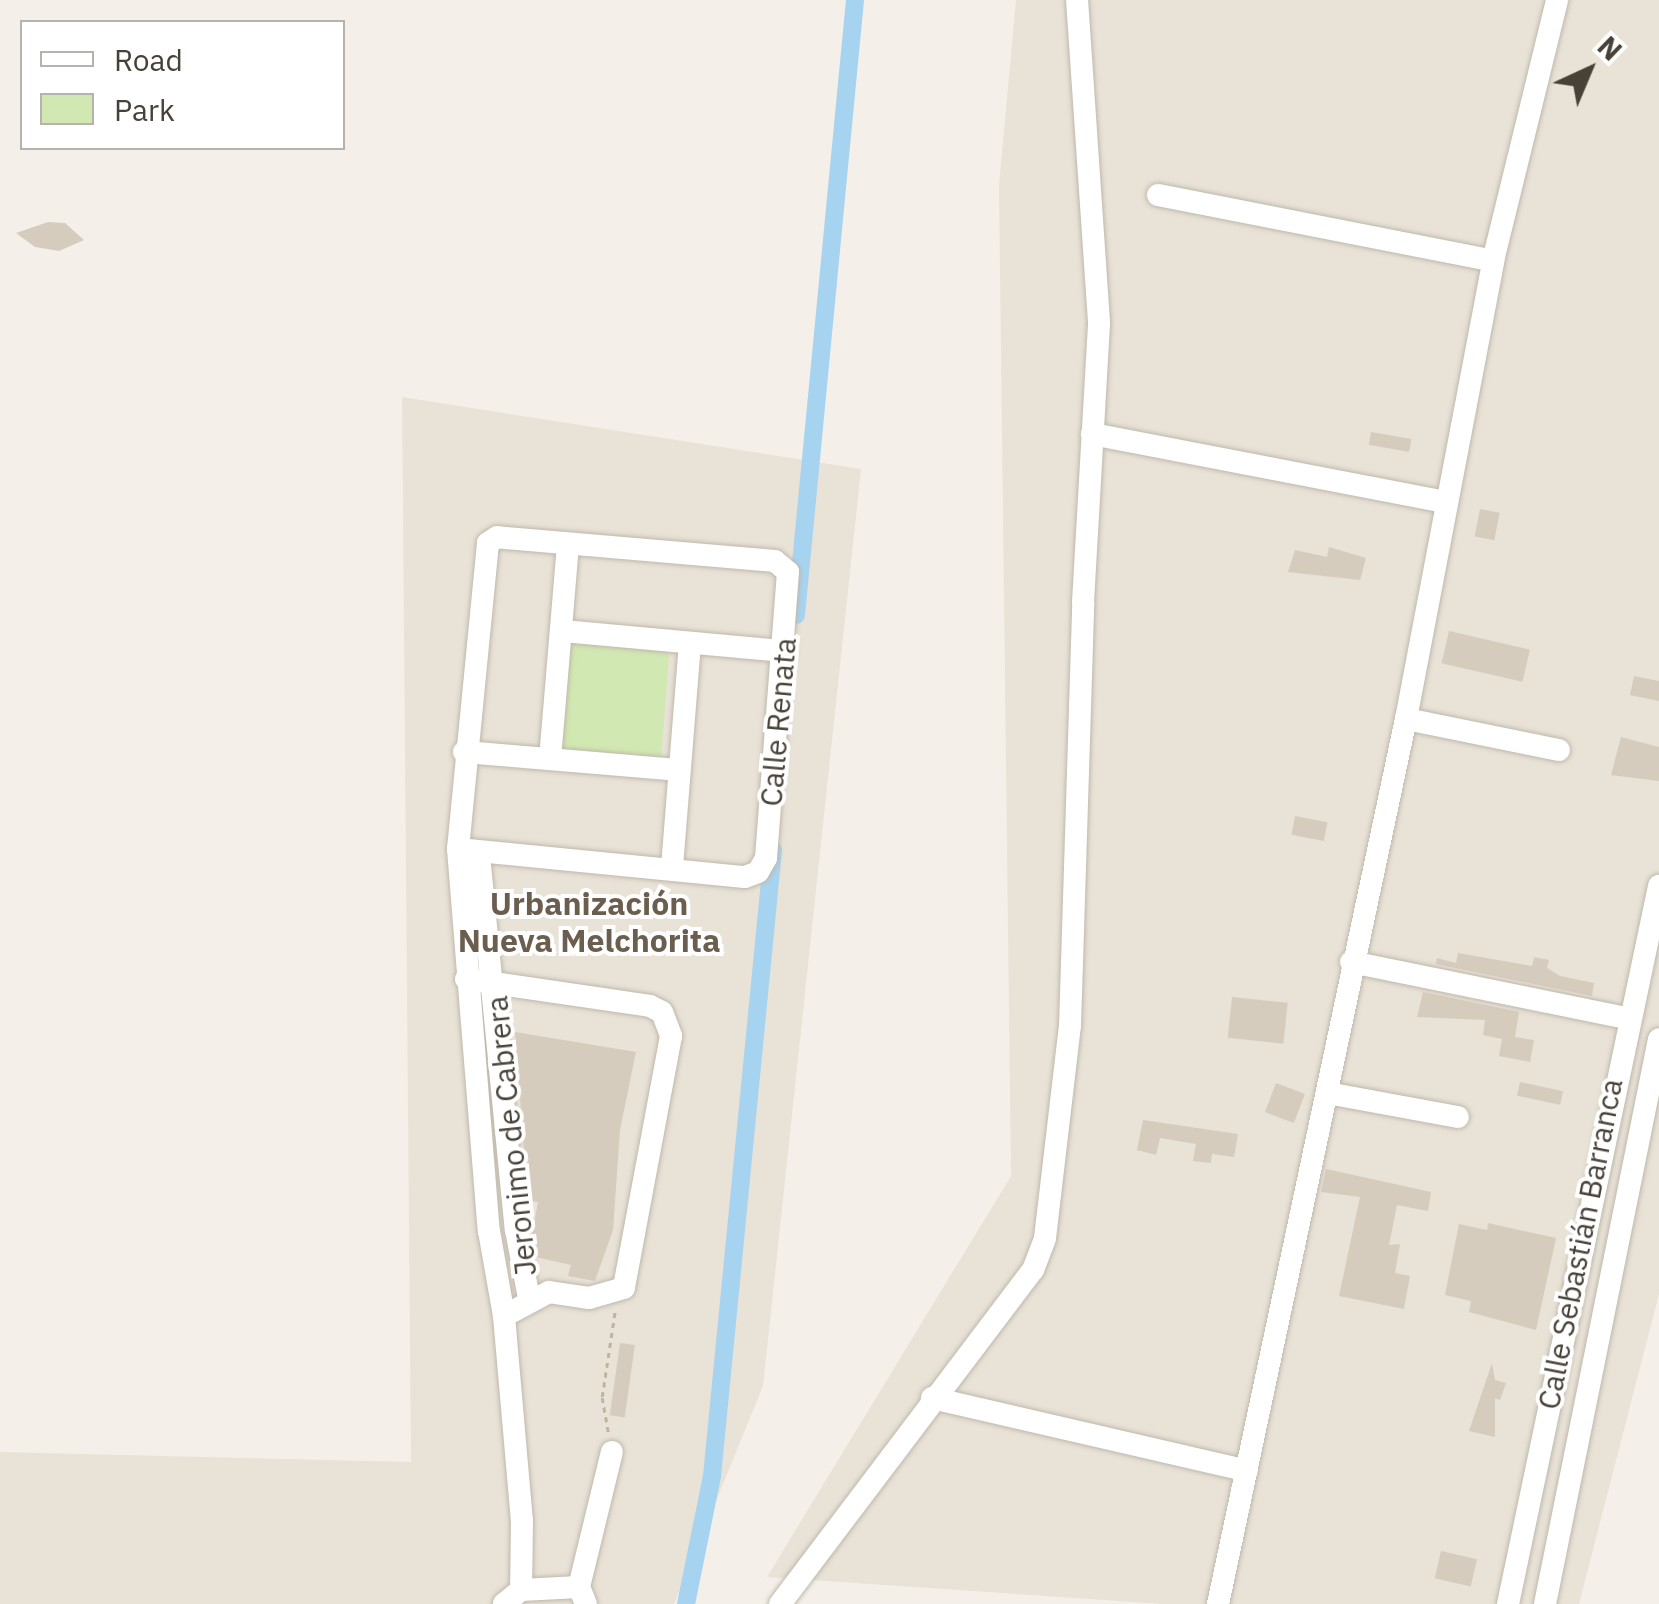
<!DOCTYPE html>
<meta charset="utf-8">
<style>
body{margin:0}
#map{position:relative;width:1659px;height:1604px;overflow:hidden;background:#f4f0e9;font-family:"IBM Plex Sans",sans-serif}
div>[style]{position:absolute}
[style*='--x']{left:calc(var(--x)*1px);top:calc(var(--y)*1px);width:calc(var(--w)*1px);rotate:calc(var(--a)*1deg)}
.residential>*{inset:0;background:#e8e2d7}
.green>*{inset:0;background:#d1e8b2}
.canal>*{height:18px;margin:-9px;padding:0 9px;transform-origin:9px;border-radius:9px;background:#a6d4f0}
.building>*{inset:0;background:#d6ccbe;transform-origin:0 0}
.path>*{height:2.5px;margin-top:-1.25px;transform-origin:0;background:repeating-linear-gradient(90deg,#c1b39d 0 5px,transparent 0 10px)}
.roads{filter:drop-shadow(0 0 2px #c0b8ab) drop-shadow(0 0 2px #c0b8ab)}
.minor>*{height:22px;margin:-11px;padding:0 11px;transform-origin:11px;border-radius:11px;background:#fff}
span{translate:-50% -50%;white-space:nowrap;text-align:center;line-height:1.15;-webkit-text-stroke:8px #fff;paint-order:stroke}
.street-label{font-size:30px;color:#484137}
.neighbourhood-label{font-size:32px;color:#6b5e4f;font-weight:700}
.legend{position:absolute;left:20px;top:20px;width:325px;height:130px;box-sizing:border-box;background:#fff;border:2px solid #b6b3af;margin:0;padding:12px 18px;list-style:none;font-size:30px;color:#484137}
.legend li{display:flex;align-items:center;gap:20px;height:50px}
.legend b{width:50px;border:2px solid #b6b3af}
.north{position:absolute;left:1539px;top:20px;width:100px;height:100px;-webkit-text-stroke:8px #fff;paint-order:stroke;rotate:44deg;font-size:28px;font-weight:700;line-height:40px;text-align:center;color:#484137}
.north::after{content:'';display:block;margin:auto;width:35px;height:45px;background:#484137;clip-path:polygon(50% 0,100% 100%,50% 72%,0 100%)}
</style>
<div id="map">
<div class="residential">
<div style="clip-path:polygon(1016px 0,1659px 0,1659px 1294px,1579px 1604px,1163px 1604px,767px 1577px,1011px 1176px,999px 185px)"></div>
<div style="clip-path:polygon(402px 397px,861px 469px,763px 1386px,674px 1604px,0 1604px,0 1452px,411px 1462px)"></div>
</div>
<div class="green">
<div style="clip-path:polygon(558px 641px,663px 648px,669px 656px,661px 759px,547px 755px)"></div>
</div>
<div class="canal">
<div style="--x:796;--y:615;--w:618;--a:-84.52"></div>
<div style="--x:686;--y:1604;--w:131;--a:-78.5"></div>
<div style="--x:712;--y:1476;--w:629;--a:-84.43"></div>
</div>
<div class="building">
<div style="clip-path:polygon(48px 222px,65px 223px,84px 240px,59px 251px,35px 247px,16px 233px)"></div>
<div style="left:1371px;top:432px;width:41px;height:13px;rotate:10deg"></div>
<div style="left:1480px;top:509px;width:20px;height:28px;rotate:11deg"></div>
<div style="clip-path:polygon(1329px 547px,1366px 558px,1360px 580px,1288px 572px,1295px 550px,1327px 557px)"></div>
<div style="left:1449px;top:631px;width:83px;height:33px;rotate:13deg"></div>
<div style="clip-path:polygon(1634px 676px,1659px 681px,1659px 701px,1630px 695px)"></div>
<div style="clip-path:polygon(1621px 737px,1659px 747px,1659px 781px,1611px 775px)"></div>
<div style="left:1295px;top:816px;width:33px;height:19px;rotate:11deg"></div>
<div style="clip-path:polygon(1458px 953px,1532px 966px,1534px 957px,1549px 960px,1547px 968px,1560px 976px,1594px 983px,1592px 996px,1436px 964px,1437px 958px,1456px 963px)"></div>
<div style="clip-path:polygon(1423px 992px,1519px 1012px,1515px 1037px,1534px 1040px,1530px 1062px,1499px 1056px,1502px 1039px,1483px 1035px,1485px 1020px,1417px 1017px)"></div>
<div style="left:1232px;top:997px;width:56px;height:41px;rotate:6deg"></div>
<div style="clip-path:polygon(515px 1032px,636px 1052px,620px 1130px,613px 1230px,595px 1281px,568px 1276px,571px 1265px,536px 1257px,532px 1234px,538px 1202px,528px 1201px)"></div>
<div style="left:1520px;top:1082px;width:44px;height:14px;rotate:12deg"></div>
<div style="left:1276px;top:1083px;width:31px;height:31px;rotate:21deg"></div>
<div style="clip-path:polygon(1143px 1120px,1238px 1134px,1234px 1157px,1212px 1154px,1211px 1163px,1193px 1161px,1196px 1144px,1160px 1138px,1156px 1155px,1137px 1150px)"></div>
<div style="clip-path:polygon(1326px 1169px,1431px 1192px,1428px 1211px,1397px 1205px,1389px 1245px,1400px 1244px,1395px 1273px,1410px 1276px,1404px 1309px,1339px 1296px,1360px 1197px,1321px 1192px)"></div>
<div style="clip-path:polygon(1488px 1223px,1556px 1238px,1536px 1330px,1469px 1312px,1471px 1301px,1445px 1295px,1459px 1224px,1487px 1230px)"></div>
<div style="left:620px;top:1343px;width:15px;height:73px;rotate:8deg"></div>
<div style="clip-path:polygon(1492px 1363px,1495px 1380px,1506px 1383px,1500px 1400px,1495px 1398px,1495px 1437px,1469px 1431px)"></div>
<div style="left:1441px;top:1551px;width:37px;height:28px;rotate:13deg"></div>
</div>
<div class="path">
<div style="--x:608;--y:1432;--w:36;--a:-100"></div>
<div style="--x:602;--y:1397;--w:87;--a:-81.4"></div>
</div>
<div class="roads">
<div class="minor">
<div style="--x:1158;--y:195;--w:341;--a:11.1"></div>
<div style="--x:1092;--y:434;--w:360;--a:10.9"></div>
<div style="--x:563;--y:631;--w:222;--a:5.2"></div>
<div style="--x:1406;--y:719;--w:156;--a:11.5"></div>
<div style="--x:464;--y:752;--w:215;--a:4.8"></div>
<div style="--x:550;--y:759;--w:215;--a:-85.2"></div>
<div style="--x:458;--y:849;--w:288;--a:5.6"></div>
<div style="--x:745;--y:877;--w:14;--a:-21"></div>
<div style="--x:758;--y:872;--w:16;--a:-60"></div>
<div style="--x:766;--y:858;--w:287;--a:-85.6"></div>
<div style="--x:788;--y:572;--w:17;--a:-140"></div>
<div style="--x:775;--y:561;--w:279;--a:-175.1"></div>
<div style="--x:497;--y:537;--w:11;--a:146"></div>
<div style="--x:488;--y:543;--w:307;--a:95.6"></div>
<div style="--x:458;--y:849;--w:383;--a:85.4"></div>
<div style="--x:489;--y:1231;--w:86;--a:80"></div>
<div style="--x:504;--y:1316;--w:206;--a:85"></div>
<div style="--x:522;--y:1521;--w:69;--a:90.8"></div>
<div style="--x:521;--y:1590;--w:22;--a:141"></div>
<div style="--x:479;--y:855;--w:377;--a:84.4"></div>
<div style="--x:516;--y:1230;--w:69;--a:79.2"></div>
<div style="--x:672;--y:867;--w:223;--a:-85.4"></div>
<div style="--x:1351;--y:962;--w:281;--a:11.5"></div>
<div style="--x:466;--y:979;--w:186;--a:8.3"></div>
<div style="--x:650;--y:1006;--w:13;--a:27"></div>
<div style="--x:662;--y:1012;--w:26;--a:69"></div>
<div style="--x:671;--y:1036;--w:256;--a:100.6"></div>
<div style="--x:624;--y:1288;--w:36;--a:164"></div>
<div style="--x:589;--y:1298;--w:40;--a:-171.5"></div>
<div style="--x:549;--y:1292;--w:51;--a:151.9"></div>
<div style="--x:1327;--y:1093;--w:133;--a:10.4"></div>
<div style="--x:932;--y:1398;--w:323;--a:13"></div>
<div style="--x:521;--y:1590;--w:58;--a:-3"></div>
<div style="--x:586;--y:1604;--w:18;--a:-112"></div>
<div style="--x:579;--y:1587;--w:139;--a:-76.3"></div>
<div style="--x:780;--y:1604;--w:419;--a:-52.9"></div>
<div style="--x:1033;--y:1270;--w:34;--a:-69"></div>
<div style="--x:1045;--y:1238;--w:213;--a:-83.3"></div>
<div style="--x:1070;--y:1026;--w:424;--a:-88.2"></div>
<div style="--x:1083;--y:602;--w:280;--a:-86.7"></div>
<div style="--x:1099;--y:322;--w:323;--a:-93.9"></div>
<div style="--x:1218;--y:1604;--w:905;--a:-78.01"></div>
<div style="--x:1406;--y:719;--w:466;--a:-79.2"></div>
<div style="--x:1493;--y:261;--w:269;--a:-76.2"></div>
<div style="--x:1508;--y:1604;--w:734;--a:-78.12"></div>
<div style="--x:1545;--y:1604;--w:576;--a:-78.59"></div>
</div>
</div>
<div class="street-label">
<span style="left:778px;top:722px;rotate:-85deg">Calle Renata</span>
<span style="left:511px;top:1136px;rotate:-96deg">Jeronimo de Cabrera</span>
<span style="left:1580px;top:1244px;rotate:-79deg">Calle Sebastián Barranca</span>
</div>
<div class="neighbourhood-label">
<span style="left:589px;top:922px">Urbanización<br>Nueva Melchorita</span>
</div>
<ul class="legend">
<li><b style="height:12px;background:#fff"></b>Road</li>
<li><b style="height:28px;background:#d1e8b2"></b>Park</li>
</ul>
<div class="north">N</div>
</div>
